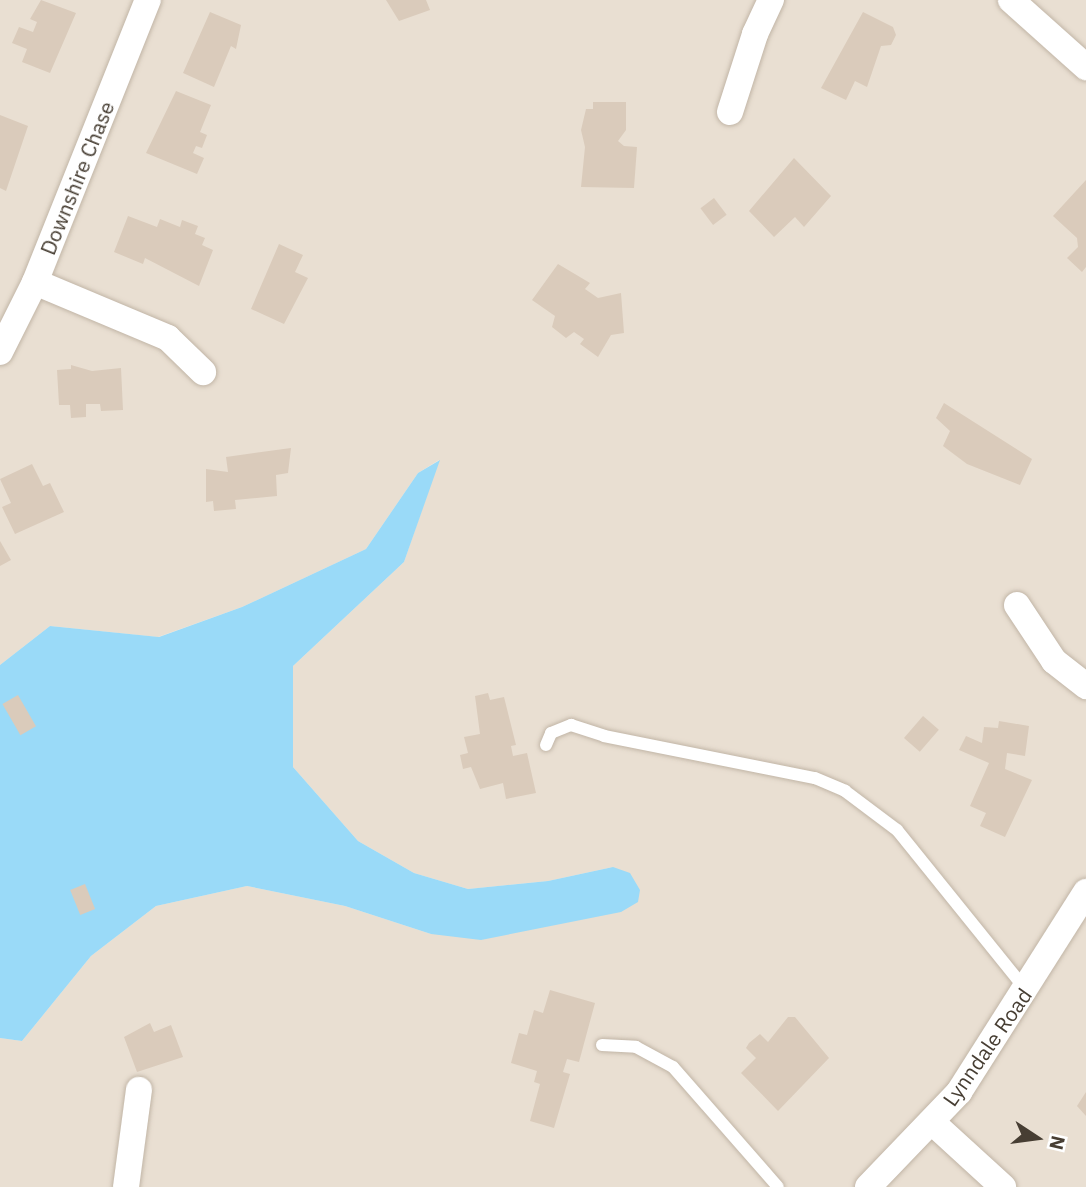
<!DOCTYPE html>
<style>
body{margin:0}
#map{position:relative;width:1086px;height:1187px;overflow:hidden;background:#f4eee4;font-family:"IBM Plex Sans",sans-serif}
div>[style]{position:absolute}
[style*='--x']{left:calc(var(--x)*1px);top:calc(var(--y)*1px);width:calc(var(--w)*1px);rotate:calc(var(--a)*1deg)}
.residential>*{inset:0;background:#e9dfd2}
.water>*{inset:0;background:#9adaf8}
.building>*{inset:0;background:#dacbbb;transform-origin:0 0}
.roads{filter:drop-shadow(0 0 2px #c1b5a6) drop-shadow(0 0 2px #c1b5a6)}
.lane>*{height:12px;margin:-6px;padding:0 6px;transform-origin:6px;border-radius:6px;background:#fff}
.street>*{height:26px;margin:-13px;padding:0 13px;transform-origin:13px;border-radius:13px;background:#fff}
span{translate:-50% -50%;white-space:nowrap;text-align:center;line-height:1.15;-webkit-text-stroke:5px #fff;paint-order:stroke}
.street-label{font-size:21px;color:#473e33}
.north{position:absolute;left:1002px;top:1103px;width:70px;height:70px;-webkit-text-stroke:5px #fff;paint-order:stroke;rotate:103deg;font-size:19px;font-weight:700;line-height:28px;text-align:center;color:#473e33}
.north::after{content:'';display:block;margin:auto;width:24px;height:32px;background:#473e33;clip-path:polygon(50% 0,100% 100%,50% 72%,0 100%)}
</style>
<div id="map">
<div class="residential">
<div style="clip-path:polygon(0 0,1086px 0,1086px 1187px,0 1187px,0 1038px,22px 1041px,91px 956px,156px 906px,247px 886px,345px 906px,431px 934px,613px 867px,548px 881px,468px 889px,414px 873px,358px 841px,293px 767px,293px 666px,404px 562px,439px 460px,418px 473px,366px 549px,242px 607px,158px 637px,50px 626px,0 665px)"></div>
</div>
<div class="water">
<div style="clip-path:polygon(440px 460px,404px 562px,293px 666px,293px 767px,358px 841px,414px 873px,468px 889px,548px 881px,613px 867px,630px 873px,640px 890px,638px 902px,621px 912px,481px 940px,431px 934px,345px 906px,247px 886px,156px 906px,91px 956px,22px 1041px,0 1038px,0 665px,50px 626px,159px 637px,242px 607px,366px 549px,418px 473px)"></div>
</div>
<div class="building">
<div style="clip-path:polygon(41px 0,76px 13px,50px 73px,22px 62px,27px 49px,12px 43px,19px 27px,33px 32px,37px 22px,30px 19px)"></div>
<div style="clip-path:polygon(386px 0,426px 0,430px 10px,399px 21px)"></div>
<div style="clip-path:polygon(210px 12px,241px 25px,236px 49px,231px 46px,214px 87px,183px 73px)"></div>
<div style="clip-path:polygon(863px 12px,893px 27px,896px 35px,891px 45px,881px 46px,867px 87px,855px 81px,846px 100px,821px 88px)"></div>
<div style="clip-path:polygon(176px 91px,211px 105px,200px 132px,207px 135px,202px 148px,196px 146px,193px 153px,204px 158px,197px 174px,146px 153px)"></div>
<div style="clip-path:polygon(593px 102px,626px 102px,626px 130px,618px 141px,624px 146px,637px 147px,634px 188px,581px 187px,585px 147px,581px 130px,586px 109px,593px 109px)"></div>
<div style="clip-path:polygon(0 115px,28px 126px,6px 191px,0 188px)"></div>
<div style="clip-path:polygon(794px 158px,831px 196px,804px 227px,795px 217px,774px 237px,749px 211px)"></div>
<div style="clip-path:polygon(1086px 180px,1086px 267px,1082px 272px,1067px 258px,1078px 247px,1077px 238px,1053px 216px)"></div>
<div style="left:714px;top:198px;width:21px;height:17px;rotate:53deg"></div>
<div style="clip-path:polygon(128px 216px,157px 227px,160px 219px,180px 227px,182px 220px,198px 226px,195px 234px,205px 238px,202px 245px,213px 250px,199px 286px,145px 258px,143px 264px,114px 252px)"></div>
<div style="clip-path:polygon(279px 244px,303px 255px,295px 272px,308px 278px,284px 324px,251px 309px)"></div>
<div style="clip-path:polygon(558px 264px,590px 283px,585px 289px,598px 298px,621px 293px,624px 333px,611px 335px,598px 357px,580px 344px,584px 339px,574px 332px,566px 338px,552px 327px,555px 316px,532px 300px)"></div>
<div style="clip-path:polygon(71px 365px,92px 371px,121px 368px,123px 410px,101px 411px,100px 404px,86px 404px,86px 417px,71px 418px,70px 405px,59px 405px,57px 370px,71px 369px)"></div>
<div style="clip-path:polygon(944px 403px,1032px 459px,1020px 485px,967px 464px,943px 446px,950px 431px,936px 418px)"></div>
<div style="clip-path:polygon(291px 448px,288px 473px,276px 475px,277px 496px,235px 500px,236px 509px,214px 511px,213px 501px,206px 502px,206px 469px,228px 472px,226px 457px)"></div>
<div style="clip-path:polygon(32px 464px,43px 486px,50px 483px,64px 512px,15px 534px,2px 507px,11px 503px,0 479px)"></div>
<div style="clip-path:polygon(0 541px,11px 560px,0 566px)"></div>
<div style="clip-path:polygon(488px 693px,490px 700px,504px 697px,516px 745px,511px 746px,513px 756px,527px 753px,536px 793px,506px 799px,503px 783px,480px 789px,471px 767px,463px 769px,460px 755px,468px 753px,464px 737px,480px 734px,475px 696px)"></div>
<div style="left:18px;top:695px;width:36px;height:18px;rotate:60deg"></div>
<div style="left:923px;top:716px;width:21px;height:29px;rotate:41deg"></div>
<div style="clip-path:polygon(999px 721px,1029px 726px,1025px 756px,1007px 753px,1005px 769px,1032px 780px,1005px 837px,980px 826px,986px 813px,970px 806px,989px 763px,959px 750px,966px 736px,982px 743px,984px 727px,998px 728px)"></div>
<div style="left:85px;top:884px;width:27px;height:16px;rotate:68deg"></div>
<div style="clip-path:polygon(550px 990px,595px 1003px,579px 1062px,567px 1059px,563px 1072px,570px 1074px,554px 1128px,530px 1121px,540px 1084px,534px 1082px,537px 1071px,511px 1063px,519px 1033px,527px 1035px,534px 1010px,543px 1013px)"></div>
<div style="clip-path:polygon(788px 1017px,795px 1017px,829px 1058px,778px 1111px,741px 1073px,756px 1058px,746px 1048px,749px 1043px,760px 1034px,768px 1042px)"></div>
<div style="clip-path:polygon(150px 1023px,154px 1032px,171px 1025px,183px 1057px,137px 1072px,124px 1037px)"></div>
<div style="clip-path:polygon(1086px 1092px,1086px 1116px,1077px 1106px)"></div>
</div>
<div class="roads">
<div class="lane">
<div style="--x:546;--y:745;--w:13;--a:-67"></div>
<div style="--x:551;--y:733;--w:22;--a:-22"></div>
<div style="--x:571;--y:725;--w:35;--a:18"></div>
<div style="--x:604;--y:736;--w:215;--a:11.3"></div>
<div style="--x:815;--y:778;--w:33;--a:23"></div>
<div style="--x:845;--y:791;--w:65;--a:36.9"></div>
<div style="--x:897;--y:830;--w:207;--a:51.1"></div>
<div style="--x:602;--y:1045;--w:34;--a:3"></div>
<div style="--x:636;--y:1047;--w:42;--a:28.4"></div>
<div style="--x:673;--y:1067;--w:159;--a:48.8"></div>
</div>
<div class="street">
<div style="--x:1011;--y:0;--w:101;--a:41.8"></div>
<div style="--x:730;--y:112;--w:82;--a:-72.2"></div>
<div style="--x:755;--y:34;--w:38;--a:-65"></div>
<div style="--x:35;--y:282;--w:144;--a:22.8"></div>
<div style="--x:168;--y:338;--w:49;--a:44.2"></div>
<div style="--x:0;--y:352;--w:78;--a:-63.4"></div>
<div style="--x:35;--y:282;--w:304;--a:-68.2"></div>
<div style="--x:1017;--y:605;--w:67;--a:56.5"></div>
<div style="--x:1054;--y:661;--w:41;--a:38"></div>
<div style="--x:933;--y:1123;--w:95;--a:42.4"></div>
<div style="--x:126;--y:1187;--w:98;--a:-82.4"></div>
<div style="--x:868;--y:1187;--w:132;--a:-46.2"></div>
<div style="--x:959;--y:1092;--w:237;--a:-57.6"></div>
</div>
</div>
<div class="street-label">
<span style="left:77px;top:178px;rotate:-68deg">Downshire Chase</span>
<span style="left:987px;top:1047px;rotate:-55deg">Lynndale Road</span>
</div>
<div class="north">N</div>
</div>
